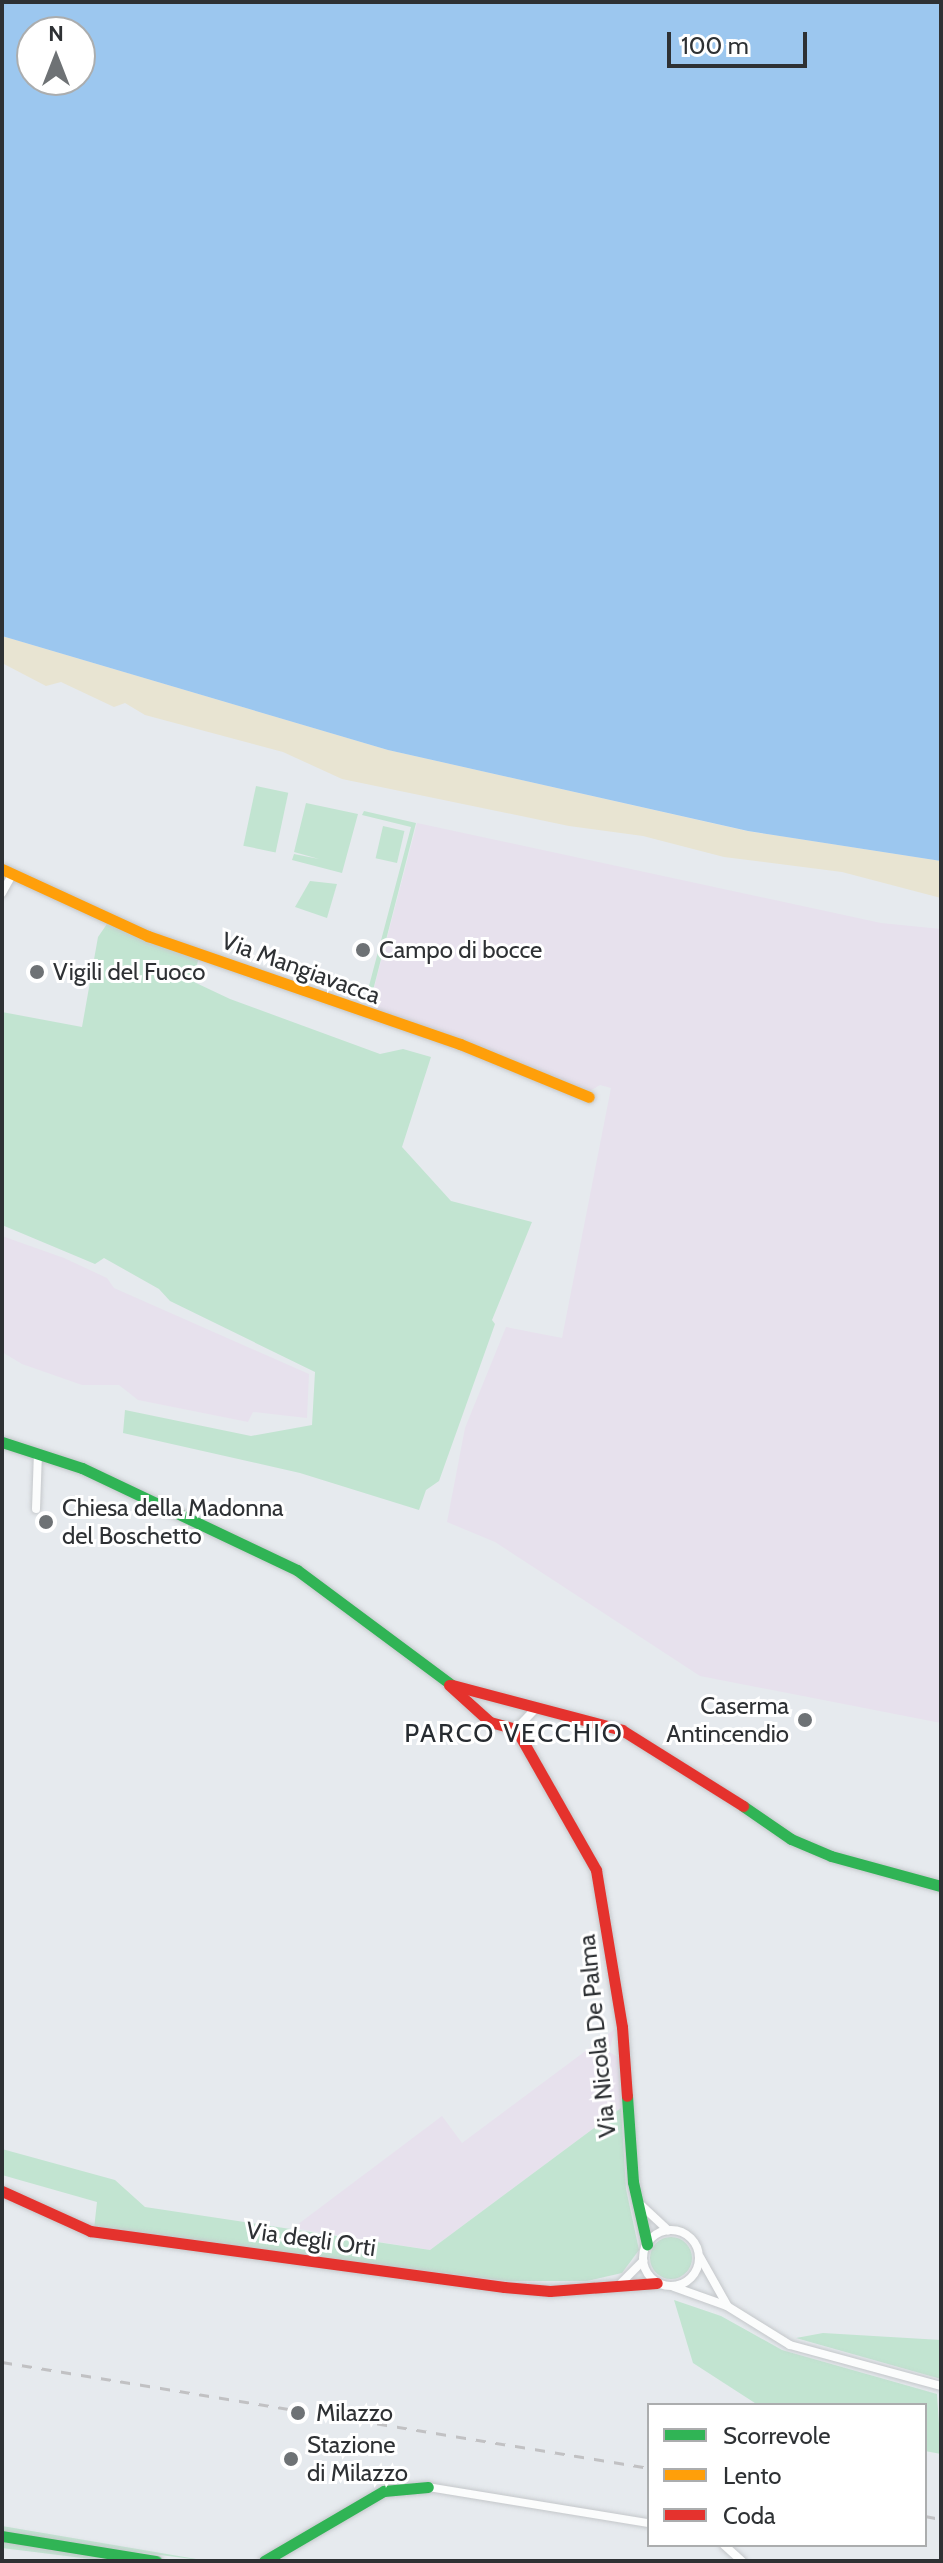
<!DOCTYPE html>
<style>
body{margin:0}
#map{position:relative;width:943px;height:2563px;overflow:hidden;background:#e6eaee;font-family:Cabin,sans-serif}
div>[style]{position:absolute}
[style*='--x']{left:calc(var(--x)*1px);top:calc(var(--y)*1px);width:calc(var(--w)*1px);rotate:calc(var(--a)*1deg)}
.industrial>*{inset:0;background:#e7e1ed}
.green>*{inset:0;background:#c2e4d1;transform-origin:0 0}
.round{border-radius:50%}
.sand>*{inset:0;background:#e8e4d2}
.water>*{inset:0;background:#9cc7ef}
.roads{filter:drop-shadow(0 0 2px #c4c7ca) drop-shadow(0 0 2px #c4c7ca)}
.street>*{height:8px;margin:-4px;padding:0 4px;transform-origin:4px;border-radius:4px;background:#fbfcfc}
.street>.ring{margin:-4px;padding:0;box-sizing:content-box;background:none;border:8px solid #fbfcfc;border-radius:50%}
.fast>*{height:11px;margin:-5.5px;padding:0 5.5px;transform-origin:5.5px;border-radius:5.5px;background:#30b455}
.slow>*{height:11px;margin:-5.5px;padding:0 5.5px;transform-origin:5.5px;border-radius:5.5px;background:#ff9f0a}
.jam>*{height:11px;margin:-5.5px;padding:0 5.5px;transform-origin:5.5px;border-radius:5.5px;background:#e5322d}
.rail>*{height:3px;margin-top:-1.5px;transform-origin:0;background:repeating-linear-gradient(90deg,#c1c1c3 0 10px,transparent 0 20px)}
.dots>*{width:22px;height:22px;translate:-50% -50%;box-sizing:border-box;border:4px solid #fff;border-radius:50%}
span{translate:-50% -50%;white-space:nowrap;text-align:center;line-height:1.15;-webkit-text-stroke:6px #fff;paint-order:stroke}
.poi-label{font-size:24px;color:#2e3134}
.left{translate:0 -50%;text-align:left}
.right{translate:-100% -50%;text-align:right}
.street-label{font-size:24px;color:#2e3134}
.neighbourhood-label{font-size:26px;color:#272c31;letter-spacing:2px}
.frame{position:absolute;inset:0;border:4px solid #2e3134;pointer-events:none}
.legend{position:absolute;left:647px;top:2403px;width:280px;height:144px;box-sizing:border-box;background:#fff;border:2px solid #abadae;margin:0;padding:10px 14px;list-style:none;font-size:24px;color:#2e3134}
.legend li{display:flex;align-items:center;gap:16px;height:40px}
.legend b{width:40px;border:2px solid #abadae}
.north{position:absolute;left:16px;top:16px;width:80px;height:80px;box-sizing:border-box;background:#fff;border:2px solid #abadae;border-radius:50%;rotate:0deg;font-size:22px;font-weight:700;line-height:32px;text-align:center;color:#2e3134}
.north::after{content:'';display:block;margin:auto;width:28px;height:36px;background:#6e7275;clip-path:polygon(50% 0,100% 100%,50% 72%,0 100%)}
.scale{position:absolute;left:667px;top:32px;width:140px;height:36px;box-sizing:border-box;border:4px solid #2e3134;border-top:0;padding-left:10px;font-size:24px;line-height:28px;white-space:nowrap;color:#2e3134;-webkit-text-stroke:6px #fff;paint-order:stroke}
</style>
<div id="map">
<div class="industrial">
<div style="clip-path:polygon(417px 823px,881px 923px,941px 929px,941px 1723px,700px 1676px,495px 1542px,447px 1522px,465px 1428px,506px 1327px,562px 1338px,611px 1088px,600px 1085px,590px 1091px,368px 1011px)"></div>
<div style="clip-path:polygon(2px 1236px,64px 1258px,107px 1278px,114px 1288px,309px 1374px,307px 1418px,253px 1412px,248px 1422px,138px 1400px,119px 1385px,82px 1385px,22px 1364px,2px 1352px)"></div>
<div style="clip-path:polygon(615px 2029px,609px 2052px,618px 2057px,621px 2108px,430px 2250px,293px 2228px,442px 2116px,462px 2143px)"></div>
</div>
<div class="green">
<div style="left:256px;top:786px;width:33px;height:61px;rotate:12deg"></div>
<div style="clip-path:polygon(306px 803px,358px 814px,342px 873px,292px 860px,294px 854px,319px 859px,294px 852px)"></div>
<div style="clip-path:polygon(364px 811px,416px 823px,370px 1002px,365px 1001px,411px 827px,362px 815px)"></div>
<div style="left:383px;top:826px;width:22px;height:33px;rotate:13deg"></div>
<div style="clip-path:polygon(310px 881px,337px 884px,327px 918px,295px 907px)"></div>
<div style="clip-path:polygon(107px 924px,198px 960px,194px 982px,230px 999px,380px 1054px,403px 1049px,431px 1057px,402px 1147px,451px 1201px,532px 1222px,492px 1320px,495px 1324px,439px 1481px,426px 1490px,419px 1510px,300px 1473px,123px 1433px,125px 1410px,251px 1436px,312px 1425px,315px 1372px,170px 1301px,159px 1289px,104px 1258px,95px 1264px,2px 1225px,2px 1012px,82px 1027px,98px 937px)"></div>
<div style="clip-path:polygon(621px 2108px,626px 2189px,639px 2250px,622px 2273px,587px 2281px,506px 2281px,94px 2229px,97px 2202px,2px 2175px,2px 2149px,115px 2180px,145px 2207px,430px 2250px)"></div>
<div class="round" style="left:650px;top:2237px;width:42px;height:42px"></div>
<div style="clip-path:polygon(674px 2300px,721px 2316px,782px 2350px,937px 2394px,941px 2454px,925px 2451px,925px 2405px,758px 2405px,693px 2363px)"></div>
<div style="clip-path:polygon(823px 2333px,941px 2340px,941px 2379px,796px 2338px)"></div>
<div style="clip-path:polygon(2px 2526px,208px 2561px,136px 2552px,125px 2561px,107px 2561px,2px 2548px)"></div>
</div>
<div class="sand">
<div style="clip-path:polygon(2px 636px,388px 750px,747px 831px,941px 861px,941px 898px,842px 872px,724px 857px,643px 836px,569px 826px,342px 779px,283px 752px,145px 715px,125px 703px,114px 707px,61px 682px,46px 686px,2px 663px)"></div>
</div>
<div class="water">
<div style="clip-path:polygon(evenodd,2px 2px,941px 2px,941px 861px,748px 831px,388px 750px,2px 636px,2px 2px,32px 32px,80px 32px,80px 80px,32px 80px,32px 32px)"></div>
</div>
<div class="roads">
<div class="street">
<div style="--x:2;--y:893;--w:21;--a:-61"></div>
<div style="--x:36;--y:1509;--w:56;--a:-88"></div>
<div style="--x:516;--y:1729;--w:30;--a:-46"></div>
<div style="--x:641;--y:2205;--w:37;--a:43"></div>
<div class="ring" style="left:643px;top:2230px;width:48px;height:48px"></div>
<div style="--x:700;--y:2257;--w:55;--a:60.6"></div>
<div style="--x:622;--y:2282;--w:30;--a:-45"></div>
<div style="--x:674;--y:2287;--w:56;--a:19.7"></div>
<div style="--x:727;--y:2306;--w:74;--a:31.8"></div>
<div style="--x:790;--y:2345;--w:156;--a:15.2"></div>
<div style="--x:428;--y:2487;--w:224;--a:9.3"></div>
<div style="--x:724;--y:2545;--w:24;--a:42"></div>
</div>
<div class="fast">
<div style="--x:2;--y:1442;--w:84;--a:18"></div>
<div style="--x:82;--y:1468;--w:238;--a:25.4"></div>
<div style="--x:297;--y:1570;--w:193;--a:36.6"></div>
<div style="--x:743;--y:1806;--w:58;--a:34.5"></div>
<div style="--x:791;--y:1839;--w:43;--a:23"></div>
<div style="--x:831;--y:1856;--w:114;--a:15.3"></div>
<div style="--x:627;--y:2096;--w:86;--a:86"></div>
<div style="--x:633;--y:2182;--w:64;--a:77.3"></div>
<div style="--x:2;--y:2536;--w:156;--a:9.2"></div>
<div style="--x:264;--y:2561;--w:139;--a:-30.3"></div>
<div style="--x:384;--y:2491;--w:44;--a:-5.2"></div>
</div>
<div class="slow">
<div style="--x:2;--y:869;--w:161;--a:24.7"></div>
<div style="--x:148;--y:936;--w:330;--a:19.1"></div>
<div style="--x:460;--y:1044;--w:139;--a:22.3"></div>
</div>
<div class="jam">
<div style="--x:449;--y:1685;--w:55;--a:42.1"></div>
<div style="--x:490;--y:1722;--w:27;--a:15"></div>
<div style="--x:516;--y:1729;--w:162;--a:60.4"></div>
<div style="--x:596;--y:1870;--w:159;--a:80.6"></div>
<div style="--x:622;--y:2027;--w:69;--a:85.9"></div>
<div style="--x:452;--y:1685;--w:176;--a:14.8"></div>
<div style="--x:622;--y:1730;--w:143;--a:32.1"></div>
<div style="--x:2;--y:2191;--w:97;--a:24.4"></div>
<div style="--x:90;--y:2231;--w:418;--a:7.7"></div>
<div style="--x:504;--y:2287;--w:46;--a:5"></div>
<div style="--x:550;--y:2291;--w:107;--a:-4.3"></div>
</div>
</div>
<div class="rail">
<div style="--x:2;--y:2362;--w:656;--a:9.3"></div>
<div style="--x:925;--y:2516;--w:16;--a:11"></div>
</div>
<div class="dots">
<div style="left:363px;top:950px;background:#6e7275"></div>
<div style="left:37px;top:972px;background:#6e7275"></div>
<div style="left:46px;top:1522px;background:#6e7275"></div>
<div style="left:805px;top:1720px;background:#6e7275"></div>
<div style="left:298px;top:2413px;background:#6e7275"></div>
<div style="left:291px;top:2459px;background:#6e7275"></div>
</div>
<div class="poi-label">
<span class="left" style="left:379px;top:950px">Campo di bocce</span>
<span class="left" style="left:53px;top:972px">Vigili del Fuoco</span>
<span class="left" style="left:62px;top:1522px">Chiesa della Madonna<br>del Boschetto</span>
<span class="right" style="left:789px;top:1720px">Caserma<br>Antincendio</span>
<span class="left" style="left:316px;top:2413px">Milazzo</span>
<span class="left" style="left:307px;top:2459px">Stazione<br>di Milazzo</span>
</div>
<div class="street-label">
<span style="left:301px;top:968px;rotate:20deg">Via Mangiavacca</span>
<span style="left:597px;top:2036px;rotate:-96deg">Via Nicola De Palma</span>
<span style="left:311px;top:2239px;rotate:8deg">Via degli Orti</span>
</div>
<div class="neighbourhood-label">
<span style="left:514px;top:1734px">PARCO VECCHIO</span>
</div>
<div class="frame"></div>
<ul class="legend">
<li><b style="height:10px;background:#30b455"></b>Scorrevole</li>
<li><b style="height:10px;background:#ff9f0a"></b>Lento</li>
<li><b style="height:10px;background:#e5322d"></b>Coda</li>
</ul>
<div class="north">N</div>
<div class="scale">100 m</div>
</div>
